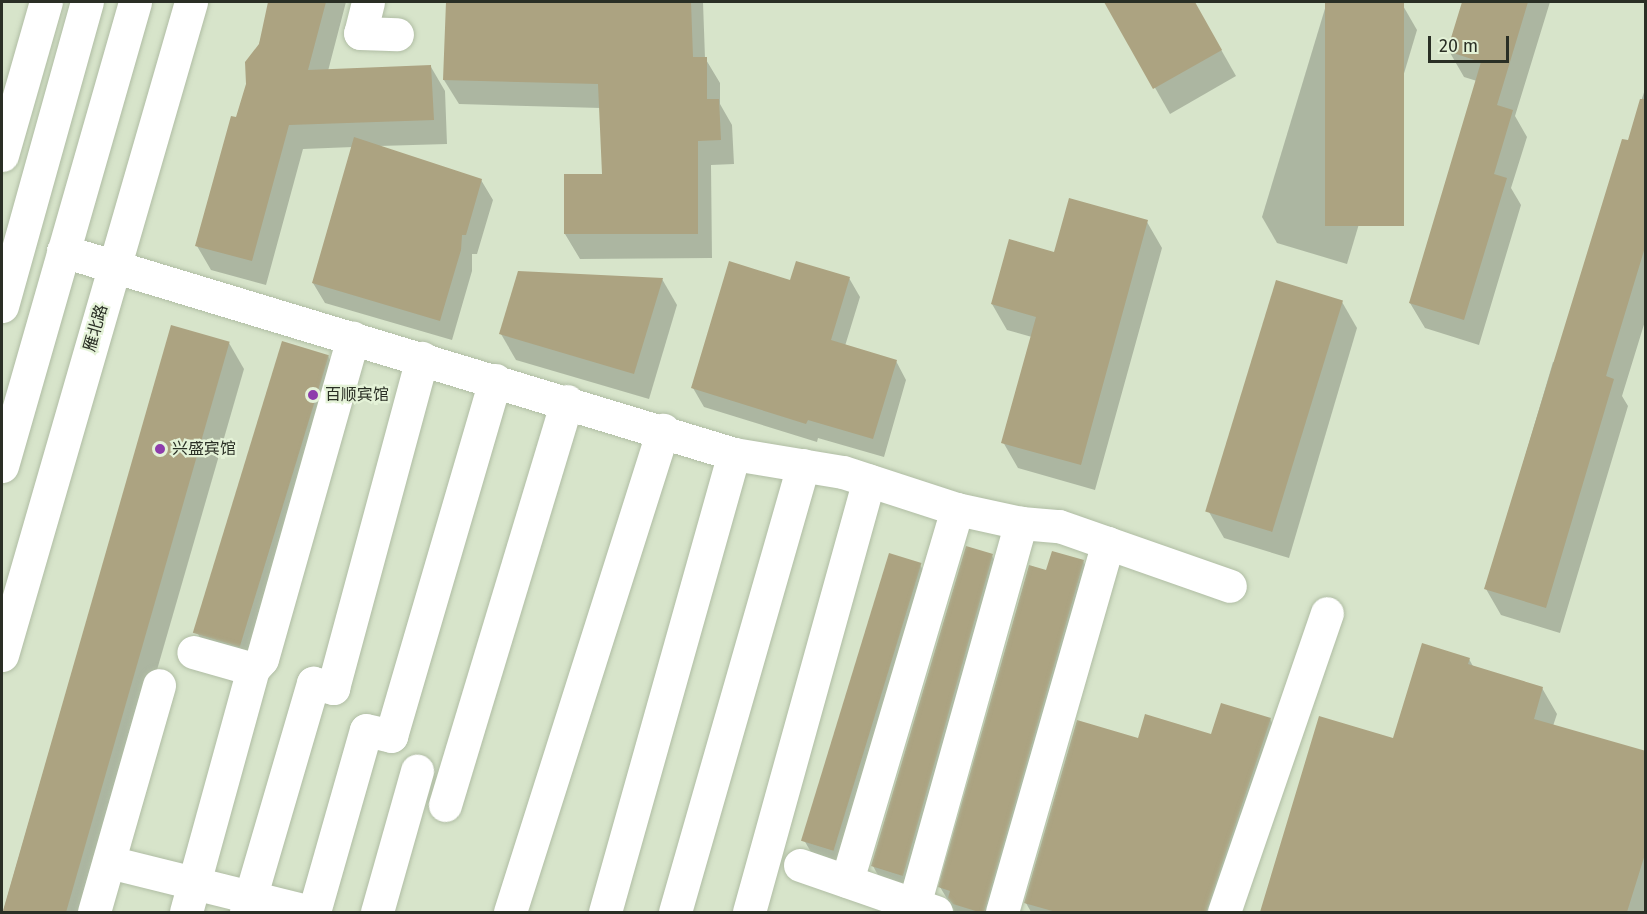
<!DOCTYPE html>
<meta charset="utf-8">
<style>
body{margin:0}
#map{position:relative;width:1647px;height:914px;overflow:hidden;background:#d7e4ca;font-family:"Fira Sans","Noto Sans SC",sans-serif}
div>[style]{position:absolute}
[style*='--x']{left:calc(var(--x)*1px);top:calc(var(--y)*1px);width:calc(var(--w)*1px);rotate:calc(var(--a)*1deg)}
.shadow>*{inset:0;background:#0003}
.building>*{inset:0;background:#aca381;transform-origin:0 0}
.roads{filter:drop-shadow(0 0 2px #b0bda4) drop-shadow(0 0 2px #b0bda4)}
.minor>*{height:33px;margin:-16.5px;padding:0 16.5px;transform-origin:16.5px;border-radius:16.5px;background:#fff}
.major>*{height:33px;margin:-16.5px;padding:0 16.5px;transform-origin:16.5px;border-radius:16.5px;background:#fff}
.dots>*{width:16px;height:16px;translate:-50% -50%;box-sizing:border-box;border:3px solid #e4f2d7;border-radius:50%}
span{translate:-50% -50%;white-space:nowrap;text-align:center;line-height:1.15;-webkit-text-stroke:4.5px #e4f2d7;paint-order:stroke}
.street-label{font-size:16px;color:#2a2f25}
.poi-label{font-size:16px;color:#2a2f25}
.left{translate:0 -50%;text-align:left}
.frame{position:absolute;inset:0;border:3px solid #2a2f25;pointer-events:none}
.scale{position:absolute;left:1428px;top:36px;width:81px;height:27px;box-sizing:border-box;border:3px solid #2a2f25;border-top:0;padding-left:8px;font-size:18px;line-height:21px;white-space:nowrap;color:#2a2f25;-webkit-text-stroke:4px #e4f2d7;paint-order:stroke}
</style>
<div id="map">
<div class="shadow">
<div style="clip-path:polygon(272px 2px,346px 2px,328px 71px,431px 67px,445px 91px,447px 144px,379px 146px,481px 180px,493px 200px,477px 254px,472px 254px,472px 271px,452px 340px,325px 303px,313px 283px,353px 147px,303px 149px,266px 285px,211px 270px,197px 246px)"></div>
<div style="clip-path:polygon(448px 2px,703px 2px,705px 58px,720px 83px,720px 104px,732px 125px,734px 164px,711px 165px,712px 258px,580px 259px,565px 234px,604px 175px,601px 108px,459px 104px,444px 80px)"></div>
<div style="clip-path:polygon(1106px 2px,1194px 2px,1236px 76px,1170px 114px)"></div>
<div style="clip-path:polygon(1327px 2px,1402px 4px,1417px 30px,1347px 264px,1277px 243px,1262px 217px)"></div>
<div style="clip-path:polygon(1464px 2px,1550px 2px,1515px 116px,1527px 137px,1511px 188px,1521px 205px,1479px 345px,1425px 328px,1410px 303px,1477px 81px,1464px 77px,1449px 51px)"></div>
<div style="clip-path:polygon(1646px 86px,1646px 318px,1622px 396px,1628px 406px,1560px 633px,1501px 615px,1486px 589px,1553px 362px,1557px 363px)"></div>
<div style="clip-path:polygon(1147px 222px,1162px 248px,1095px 490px,1018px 468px,1003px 442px,1032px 337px,1007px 330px,992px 304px,1055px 253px)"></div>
<div style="clip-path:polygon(849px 278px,860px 297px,845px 346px,896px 361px,906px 380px,884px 457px,818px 438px,817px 442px,704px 407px,693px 388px,791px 282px)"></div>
<div style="clip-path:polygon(662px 279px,677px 305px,649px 399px,516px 360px,501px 334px)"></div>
<div style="clip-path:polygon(1342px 302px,1357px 328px,1289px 558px,1224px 538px,1209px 512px)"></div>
<div style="clip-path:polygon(172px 327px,229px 343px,244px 369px,87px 912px,3px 912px)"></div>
<div style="clip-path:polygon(328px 356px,343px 382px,260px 672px,212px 659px,198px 634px)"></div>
<div style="clip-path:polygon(992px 556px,1007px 581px,917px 901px,887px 892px,873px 866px)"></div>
<div style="clip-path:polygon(1083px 561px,1097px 587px,1006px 912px,955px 912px,940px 887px,1047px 572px)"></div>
<div style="clip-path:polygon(920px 565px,935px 590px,851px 876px,819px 866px,804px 840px)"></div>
<div style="clip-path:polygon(1469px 659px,1474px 668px,1542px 688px,1557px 714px,1553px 726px,1646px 753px,1646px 912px,1262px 912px,1320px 717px,1394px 740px)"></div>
<div style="clip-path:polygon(1270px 719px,1284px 743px,1226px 912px,1031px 912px,1026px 903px,1139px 740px,1212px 736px)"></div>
</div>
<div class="building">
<div style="clip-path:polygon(268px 2px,326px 2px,308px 70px,431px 65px,434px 120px,289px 125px,252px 261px,195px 246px,231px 116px,236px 117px,246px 84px,245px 62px,259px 44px)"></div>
<div style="clip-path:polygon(446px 2px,691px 2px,693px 57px,707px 57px,707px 99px,719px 99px,721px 140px,698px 141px,698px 234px,564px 234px,564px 174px,602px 174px,598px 84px,443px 80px)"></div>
<div style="clip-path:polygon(1104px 2px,1195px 2px,1222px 50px,1153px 89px)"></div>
<div style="left:1325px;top:2px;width:79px;height:224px"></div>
<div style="clip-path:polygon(1462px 2px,1528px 2px,1497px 105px,1513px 110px,1494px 174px,1507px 178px,1464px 320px,1409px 303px,1481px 62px,1447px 51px)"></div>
<div style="clip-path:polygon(1640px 99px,1646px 99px,1646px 244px,1606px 376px,1614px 379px,1546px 608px,1484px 589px,1622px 139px,1628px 140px)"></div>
<div style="clip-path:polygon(354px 137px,482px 179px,466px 235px,462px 235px,461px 250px,440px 321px,312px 283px)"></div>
<div style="clip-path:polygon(1069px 198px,1148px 220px,1081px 465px,1001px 443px,1036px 317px,991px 304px,1009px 239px,1054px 252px)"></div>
<div style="clip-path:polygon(729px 261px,790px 280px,796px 261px,850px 277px,831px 340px,897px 360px,873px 439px,808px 420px,806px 424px,691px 388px)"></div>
<div style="clip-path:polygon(518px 271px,663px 278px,634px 374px,499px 334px)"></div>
<div style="left:1276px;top:280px;width:70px;height:242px;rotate:17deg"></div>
<div style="left:171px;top:325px;width:61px;height:611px;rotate:16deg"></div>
<div style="left:282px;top:341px;width:49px;height:305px;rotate:17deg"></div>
<div style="clip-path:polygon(966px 546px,993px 554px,903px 876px,871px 866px)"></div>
<div style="clip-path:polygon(1052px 551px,1084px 560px,984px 912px,979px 912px,953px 904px,948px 898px,950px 891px,938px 887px,1029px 565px,1046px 570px)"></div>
<div style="left:889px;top:553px;width:34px;height:301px;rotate:17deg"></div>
<div style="clip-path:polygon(1422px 643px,1470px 658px,1468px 664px,1543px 687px,1534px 719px,1646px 751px,1646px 851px,1627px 912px,1260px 912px,1319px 716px,1393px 738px)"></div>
<div style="clip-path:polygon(1221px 703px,1271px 718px,1206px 912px,1056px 912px,1024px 903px,1077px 720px,1138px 738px,1145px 714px,1211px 734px)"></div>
</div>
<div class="roads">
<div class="minor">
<div style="--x:368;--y:2;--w:32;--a:104"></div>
<div style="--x:360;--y:33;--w:37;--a:2"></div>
<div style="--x:2;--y:155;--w:159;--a:-74"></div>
<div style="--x:63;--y:251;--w:701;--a:16.83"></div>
<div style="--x:734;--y:454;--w:110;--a:9.4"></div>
<div style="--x:843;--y:472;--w:120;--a:18"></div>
<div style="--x:957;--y:509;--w:388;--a:106.5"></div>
<div style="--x:957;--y:509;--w:66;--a:12.3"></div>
<div style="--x:1021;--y:523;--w:38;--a:5"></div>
<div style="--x:1059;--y:526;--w:181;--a:19.3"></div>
<div style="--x:2;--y:655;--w:680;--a:-73.86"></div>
<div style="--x:253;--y:669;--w:13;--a:-48"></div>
<div style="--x:262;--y:659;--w:334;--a:-74.2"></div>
<div style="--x:445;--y:805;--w:422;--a:-73.2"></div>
<div style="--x:109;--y:862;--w:208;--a:13.9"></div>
<div style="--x:800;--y:865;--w:144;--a:19.1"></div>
<div style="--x:914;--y:905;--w:397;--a:-74.4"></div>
<div style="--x:94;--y:912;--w:236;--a:-74"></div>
<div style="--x:186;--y:912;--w:252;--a:-74.6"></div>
<div style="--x:253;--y:669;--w:62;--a:-164.2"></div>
<div style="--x:246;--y:912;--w:239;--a:-73.7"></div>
<div style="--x:313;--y:683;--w:21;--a:14"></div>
<div style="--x:333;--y:688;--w:342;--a:-74.9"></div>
<div style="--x:314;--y:912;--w:189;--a:-74.1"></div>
<div style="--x:366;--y:730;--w:26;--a:13"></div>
<div style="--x:391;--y:736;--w:371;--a:-73.7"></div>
<div style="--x:377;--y:912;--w:147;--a:-74.2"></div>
<div style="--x:510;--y:912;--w:506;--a:-72.39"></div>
<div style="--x:605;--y:912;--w:476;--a:-74.3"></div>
<div style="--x:675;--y:912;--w:465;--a:-74"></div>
<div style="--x:749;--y:912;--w:448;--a:-74.5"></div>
<div style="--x:1002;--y:912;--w:384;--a:-74"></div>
<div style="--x:1224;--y:912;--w:316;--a:-71"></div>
</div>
<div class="major">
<div style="--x:2;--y:306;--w:316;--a:-74.4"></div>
<div style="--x:2;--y:466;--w:483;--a:-74"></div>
</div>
</div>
<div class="dots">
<div style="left:313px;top:395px;background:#8e3dac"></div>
<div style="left:160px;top:449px;background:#8e3dac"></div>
</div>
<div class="street-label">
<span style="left:96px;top:328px;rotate:-74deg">雁北路</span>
</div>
<div class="poi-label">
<span class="left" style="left:325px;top:395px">百顺宾馆</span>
<span class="left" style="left:172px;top:449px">兴盛宾馆</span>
</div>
<div class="frame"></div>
<div class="scale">20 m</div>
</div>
